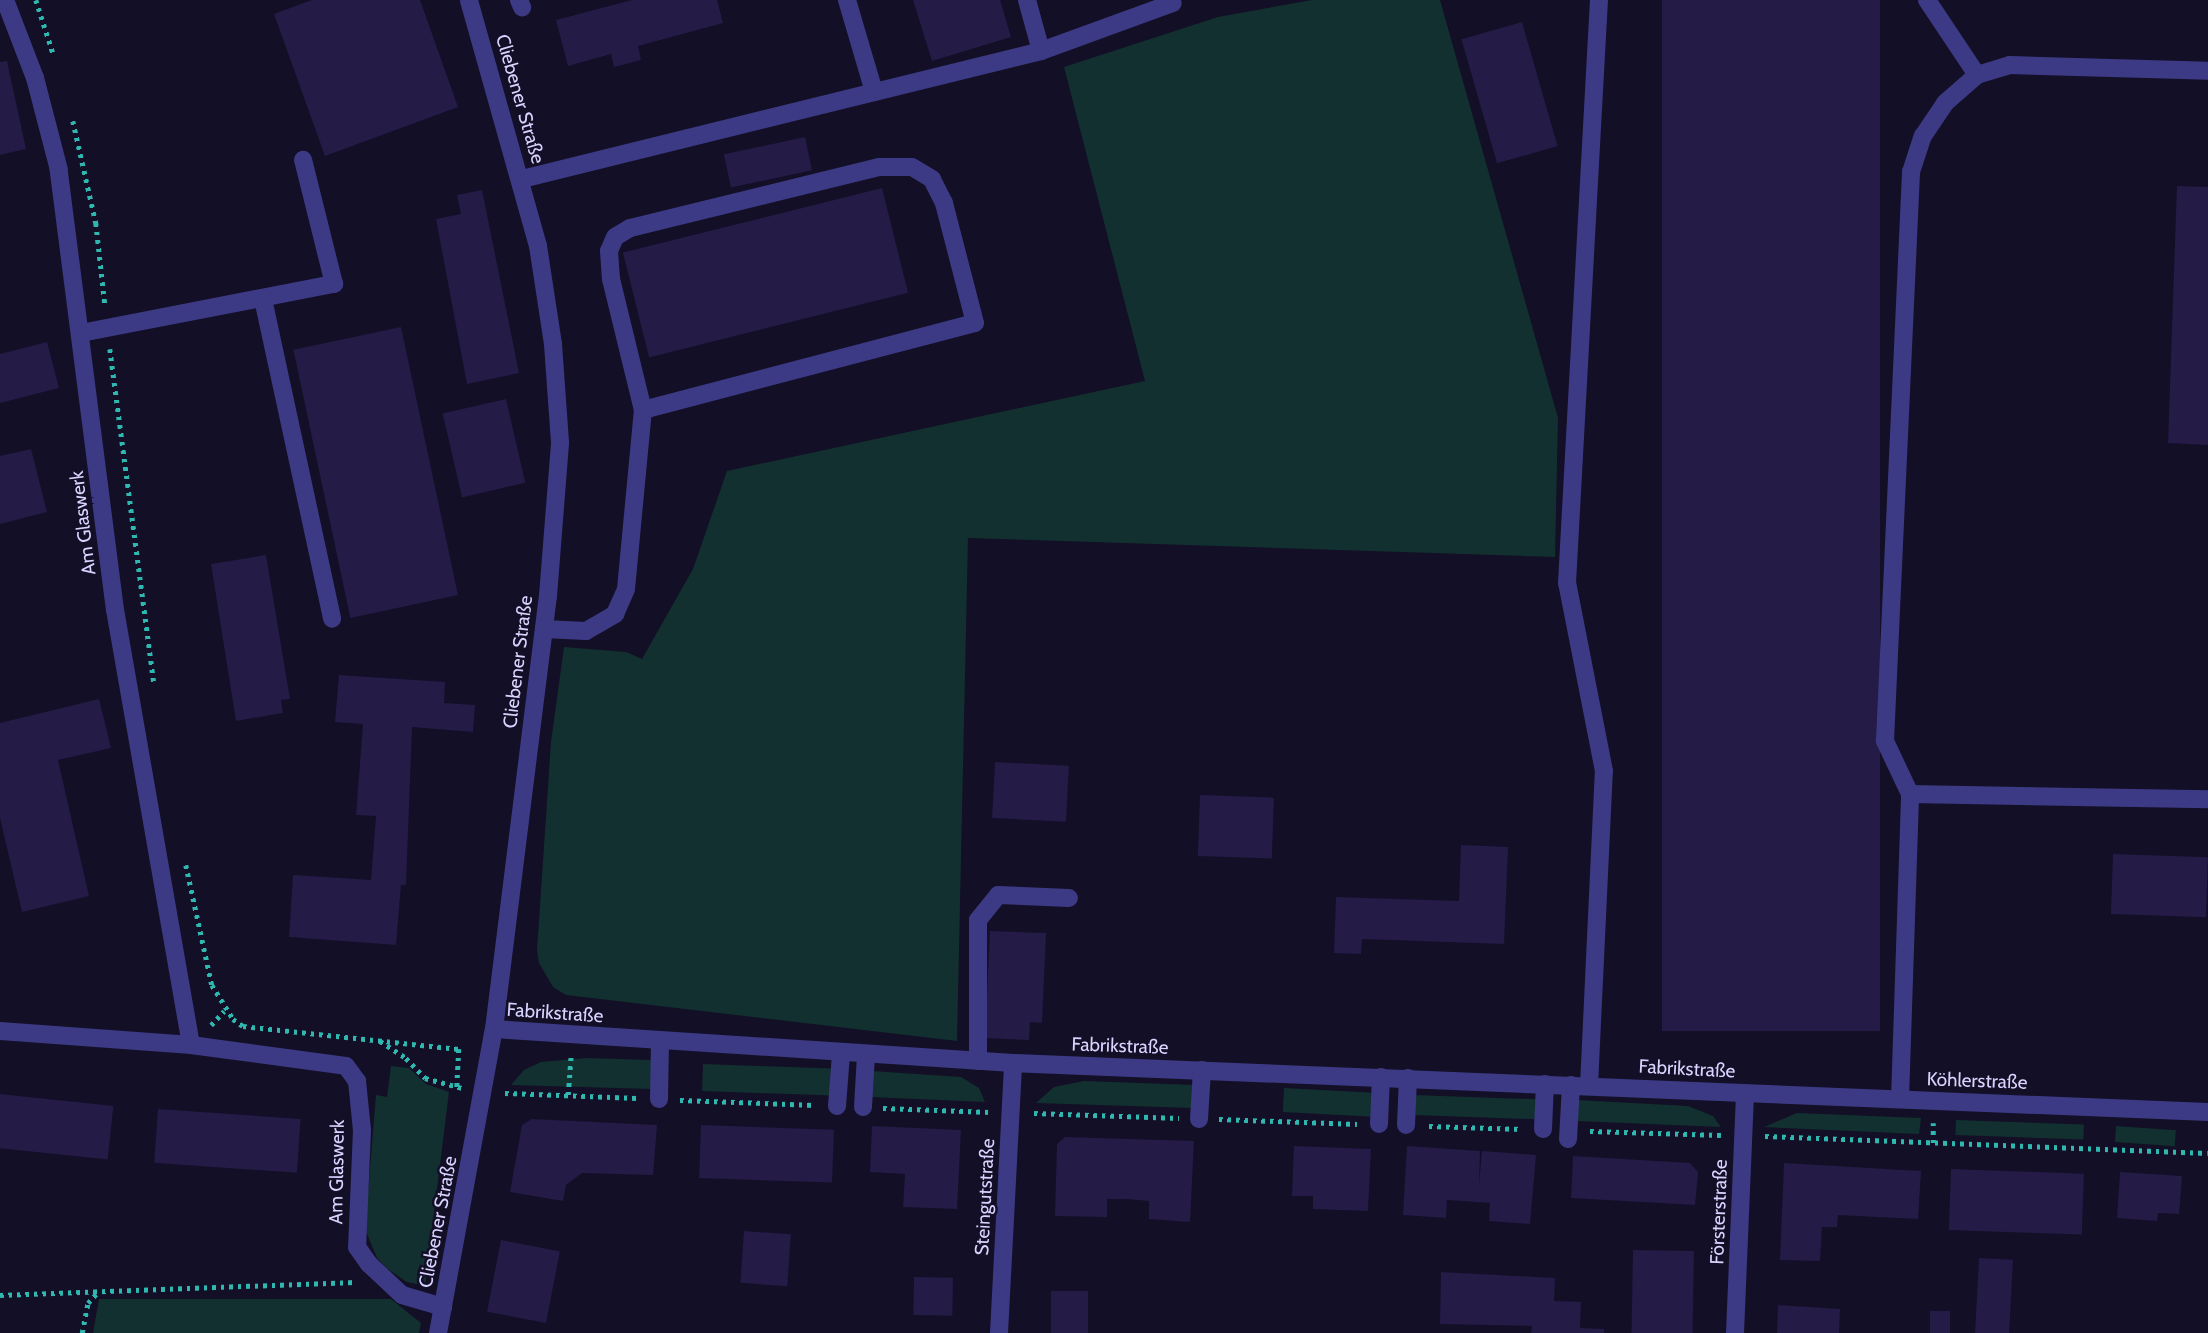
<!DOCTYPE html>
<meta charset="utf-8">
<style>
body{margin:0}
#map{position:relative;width:2208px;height:1333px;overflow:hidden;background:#130f26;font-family:Cabin,sans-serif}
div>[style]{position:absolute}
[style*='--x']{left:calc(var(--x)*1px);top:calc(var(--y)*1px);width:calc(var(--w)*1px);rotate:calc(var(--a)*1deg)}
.green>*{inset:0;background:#12302f;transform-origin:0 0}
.building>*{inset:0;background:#241b47;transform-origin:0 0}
.path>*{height:4.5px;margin-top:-2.25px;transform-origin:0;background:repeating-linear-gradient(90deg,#2fb8b0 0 3.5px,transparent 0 8.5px)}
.minor>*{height:18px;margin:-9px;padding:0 9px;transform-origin:9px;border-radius:9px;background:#3d3a85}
span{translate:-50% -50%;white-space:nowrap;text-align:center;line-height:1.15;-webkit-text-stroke:5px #130f26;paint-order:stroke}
.street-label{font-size:19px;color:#d9d4ff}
</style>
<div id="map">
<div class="green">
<div style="clip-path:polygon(1312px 0,1440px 0,1558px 418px,1555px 557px,968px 538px,957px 1041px,566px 995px,553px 987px,539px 963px,537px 950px,551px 742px,564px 647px,626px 652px,642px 659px,693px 569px,727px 471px,1145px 381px,1064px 67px,1218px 17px)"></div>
<div style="clip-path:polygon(587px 1058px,651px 1060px,651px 1089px,511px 1085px,524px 1070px,541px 1062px)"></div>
<div style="left:703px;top:1064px;width:128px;height:27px;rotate:2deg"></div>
<div style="clip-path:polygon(391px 1066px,409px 1068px,426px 1084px,449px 1092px,425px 1286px,407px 1282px,389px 1270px,377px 1258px,365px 1229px,376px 1095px,387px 1097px)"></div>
<div style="clip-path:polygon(872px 1071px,961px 1077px,979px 1088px,985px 1102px,871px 1097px)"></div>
<div style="clip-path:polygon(1084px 1081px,1195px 1085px,1193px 1108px,1036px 1103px,1054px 1087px)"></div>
<div style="left:1284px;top:1088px;width:90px;height:24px;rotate:3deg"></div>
<div style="left:1414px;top:1095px;width:123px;height:20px;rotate:2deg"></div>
<div style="clip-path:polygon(1577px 1100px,1688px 1106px,1713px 1116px,1721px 1127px,1577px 1121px)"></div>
<div style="clip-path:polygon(1797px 1113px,1921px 1118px,1919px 1134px,1764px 1127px)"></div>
<div style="left:1956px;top:1120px;width:128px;height:15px;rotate:2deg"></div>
<div style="left:2116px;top:1126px;width:60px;height:16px;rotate:4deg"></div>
<div style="clip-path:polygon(99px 1299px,391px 1299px,421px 1323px,419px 1333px,93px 1333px)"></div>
</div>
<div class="building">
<div style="clip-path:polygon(312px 0,420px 0,458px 107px,325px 156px,274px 14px)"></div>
<div style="clip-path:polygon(632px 0,717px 0,723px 23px,638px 46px,641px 60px,614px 67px,611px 54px,568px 66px,556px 20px)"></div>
<div style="clip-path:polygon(913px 0,1000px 0,1011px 37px,932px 61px)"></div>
<div style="left:1662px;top:0;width:218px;height:1031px"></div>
<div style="left:1522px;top:22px;width:129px;height:63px;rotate:74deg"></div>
<div style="clip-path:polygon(7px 61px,26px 149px,0 155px,0 62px)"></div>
<div style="left:805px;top:137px;width:34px;height:83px;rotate:78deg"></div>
<div style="clip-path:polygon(2177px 186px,2208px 187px,2208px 445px,2168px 443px)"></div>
<div style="left:882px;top:188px;width:108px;height:267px;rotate:76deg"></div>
<div style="clip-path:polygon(482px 190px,519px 373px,467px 384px,436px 219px,461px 214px,457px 195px)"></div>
<div style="left:401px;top:327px;width:274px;height:110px;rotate:78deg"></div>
<div style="clip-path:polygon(47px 342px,59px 388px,0 403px,0 354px)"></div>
<div style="left:506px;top:399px;width:86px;height:65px;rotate:77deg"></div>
<div style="clip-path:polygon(31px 449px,47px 512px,0 524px,0 456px)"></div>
<div style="clip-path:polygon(266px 555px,290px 699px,281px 700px,283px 713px,236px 721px,211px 564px)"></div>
<div style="clip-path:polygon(339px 675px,445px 682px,444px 703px,475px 705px,473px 732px,412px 727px,406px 885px,401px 885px,396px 945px,289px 937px,293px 875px,371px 880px,376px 816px,356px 815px,363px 724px,335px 722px)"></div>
<div style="clip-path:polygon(99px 699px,111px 748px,58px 760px,89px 896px,22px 912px,0 818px,0 723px)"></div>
<div style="left:995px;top:762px;width:74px;height:56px;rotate:3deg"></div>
<div style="left:1200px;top:795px;width:74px;height:61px;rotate:2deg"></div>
<div style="clip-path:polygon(1461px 845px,1508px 847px,1504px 944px,1362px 939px,1361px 954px,1334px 953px,1336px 897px,1459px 901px)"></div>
<div style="left:2113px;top:854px;width:95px;height:60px;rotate:2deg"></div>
<div style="clip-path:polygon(990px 931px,1046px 933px,1042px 1023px,1030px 1022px,1029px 1040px,985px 1038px)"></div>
<div style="left:0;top:1094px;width:114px;height:54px;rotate:6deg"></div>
<div style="left:158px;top:1109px;width:143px;height:54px;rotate:4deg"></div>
<div style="clip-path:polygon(532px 1119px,657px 1125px,653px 1175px,582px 1173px,566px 1185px,563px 1201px,510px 1192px,522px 1125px)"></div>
<div style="left:701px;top:1125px;width:133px;height:53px;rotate:2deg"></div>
<div style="clip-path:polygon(872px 1126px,961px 1130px,957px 1209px,903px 1207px,905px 1174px,870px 1172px)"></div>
<div style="clip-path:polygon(1065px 1137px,1194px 1141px,1190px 1222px,1149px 1219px,1149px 1201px,1127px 1199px,1107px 1199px,1107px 1217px,1055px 1216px,1057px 1144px)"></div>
<div style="clip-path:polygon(1294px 1146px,1371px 1149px,1368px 1211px,1313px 1209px,1313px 1196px,1292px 1196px)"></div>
<div style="clip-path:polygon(1407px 1146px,1480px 1151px,1479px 1184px,1482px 1151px,1536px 1155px,1530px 1224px,1489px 1221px,1490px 1203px,1477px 1202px,1447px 1200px,1446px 1218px,1403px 1215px)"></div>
<div style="clip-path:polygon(1573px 1156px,1690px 1163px,1698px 1172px,1695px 1205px,1571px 1198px)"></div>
<div style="clip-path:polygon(1784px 1163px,1921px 1171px,1918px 1219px,1838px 1215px,1837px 1227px,1822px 1227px,1820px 1261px,1780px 1260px)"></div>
<div style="left:1951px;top:1169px;width:133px;height:61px;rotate:2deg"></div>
<div style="clip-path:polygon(2120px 1172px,2182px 1176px,2179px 1214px,2158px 1213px,2157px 1221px,2117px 1218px)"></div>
<div style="left:744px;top:1231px;width:47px;height:52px;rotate:4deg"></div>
<div style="left:501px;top:1240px;width:60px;height:73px;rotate:11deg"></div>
<div style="left:1633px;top:1250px;width:61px;height:83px;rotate:1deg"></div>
<div style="left:1979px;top:1258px;width:34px;height:75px;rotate:3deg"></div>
<div style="clip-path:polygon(1441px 1272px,1555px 1278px,1554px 1301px,1581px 1302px,1580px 1328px,1604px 1329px,1604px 1333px,1531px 1333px,1532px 1326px,1440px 1324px)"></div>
<div style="left:914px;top:1277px;width:39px;height:38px;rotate:1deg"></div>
<div style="left:1051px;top:1291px;width:37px;height:42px"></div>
<div style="clip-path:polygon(1778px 1305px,1840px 1309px,1839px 1333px,1777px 1333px)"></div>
<div style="left:1930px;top:1311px;width:20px;height:22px"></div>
</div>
<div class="path">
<div style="--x:36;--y:0;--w:59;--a:72.2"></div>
<div style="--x:73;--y:121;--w:105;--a:77.3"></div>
<div style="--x:96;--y:223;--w:82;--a:83.7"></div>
<div style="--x:110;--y:349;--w:338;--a:82.5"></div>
<div style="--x:186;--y:865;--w:123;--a:77.8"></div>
<div style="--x:212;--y:985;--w:40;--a:58"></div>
<div style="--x:233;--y:1019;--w:12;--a:35"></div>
<div style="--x:243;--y:1026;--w:217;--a:6.1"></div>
<div style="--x:459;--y:1049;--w:38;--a:93"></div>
<div style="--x:211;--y:1025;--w:19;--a:-47"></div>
<div style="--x:380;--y:1041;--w:31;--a:33"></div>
<div style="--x:406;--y:1058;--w:28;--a:46"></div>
<div style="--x:425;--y:1078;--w:38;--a:15"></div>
<div style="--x:505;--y:1093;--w:132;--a:2.2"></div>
<div style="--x:568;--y:1095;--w:41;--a:-85.8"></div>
<div style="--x:680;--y:1100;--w:135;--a:2.1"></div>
<div style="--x:883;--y:1108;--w:107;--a:2.1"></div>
<div style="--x:1034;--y:1113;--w:145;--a:2"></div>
<div style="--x:1219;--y:1119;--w:138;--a:2.1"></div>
<div style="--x:1429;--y:1126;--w:93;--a:1.8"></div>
<div style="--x:1590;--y:1131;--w:131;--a:1.7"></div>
<div style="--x:1765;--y:1136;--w:443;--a:2.2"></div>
<div style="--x:1933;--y:1143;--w:20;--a:-90"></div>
<div style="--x:0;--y:1295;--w:356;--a:-2.1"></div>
<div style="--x:82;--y:1333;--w:31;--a:-79"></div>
<div style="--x:88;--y:1303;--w:15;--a:-48"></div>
</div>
<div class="minor">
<div style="--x:519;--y:0;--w:8;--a:67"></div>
<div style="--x:847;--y:0;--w:96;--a:73.6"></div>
<div style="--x:1027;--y:0;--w:53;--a:74.6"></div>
<div style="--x:1927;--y:0;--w:90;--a:56.3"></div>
<div style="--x:522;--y:179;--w:535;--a:-13.85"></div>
<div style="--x:1041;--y:51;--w:140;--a:-20"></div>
<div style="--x:263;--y:299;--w:327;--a:77.8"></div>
<div style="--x:81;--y:333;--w:258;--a:-11"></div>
<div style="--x:334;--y:284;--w:128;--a:-104"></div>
<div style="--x:544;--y:629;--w:42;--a:2.7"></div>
<div style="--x:586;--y:631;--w:34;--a:-30"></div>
<div style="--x:615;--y:614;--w:27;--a:-66"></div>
<div style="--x:626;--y:589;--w:180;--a:-84.6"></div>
<div style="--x:643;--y:410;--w:343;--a:-14.7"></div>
<div style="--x:975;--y:323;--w:124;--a:-104.5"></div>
<div style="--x:944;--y:203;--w:27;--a:-117"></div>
<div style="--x:932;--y:179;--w:23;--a:-149"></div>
<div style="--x:912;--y:167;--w:33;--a:180"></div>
<div style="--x:879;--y:167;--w:256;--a:166.2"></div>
<div style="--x:630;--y:228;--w:17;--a:149"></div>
<div style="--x:615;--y:237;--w:15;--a:113"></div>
<div style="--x:609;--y:251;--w:28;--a:86"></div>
<div style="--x:611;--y:279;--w:135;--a:76.3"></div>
<div style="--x:1910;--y:794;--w:59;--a:-115.3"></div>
<div style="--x:1885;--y:741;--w:570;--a:-87.38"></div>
<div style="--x:1911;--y:172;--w:38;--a:-72"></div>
<div style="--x:1923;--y:136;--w:40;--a:-56"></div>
<div style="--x:1945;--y:103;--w:43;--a:-41.2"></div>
<div style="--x:1977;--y:75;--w:34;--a:-17"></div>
<div style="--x:2010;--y:65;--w:198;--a:1.7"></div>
<div style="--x:494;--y:1029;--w:520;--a:3.75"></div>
<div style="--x:1013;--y:1063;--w:1196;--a:2.35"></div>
<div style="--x:0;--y:1031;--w:192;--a:4.2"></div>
<div style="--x:191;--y:1045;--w:442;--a:-99.9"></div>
<div style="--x:115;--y:610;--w:444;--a:-97.3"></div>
<div style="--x:59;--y:170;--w:95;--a:-104.6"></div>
<div style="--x:35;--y:78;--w:84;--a:-111"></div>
<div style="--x:191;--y:1045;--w:156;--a:7.7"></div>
<div style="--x:346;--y:1066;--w:19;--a:54"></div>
<div style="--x:357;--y:1081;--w:49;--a:84.2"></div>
<div style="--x:362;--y:1130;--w:117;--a:92.4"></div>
<div style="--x:357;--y:1247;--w:21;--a:55"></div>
<div style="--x:369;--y:1264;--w:45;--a:43.2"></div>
<div style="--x:402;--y:1295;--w:43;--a:16.3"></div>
<div style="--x:978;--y:1061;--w:141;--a:-90"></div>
<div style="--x:978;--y:920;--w:32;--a:-51"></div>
<div style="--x:998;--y:895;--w:71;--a:2.4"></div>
<div style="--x:1589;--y:1086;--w:315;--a:-87.3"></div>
<div style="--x:1604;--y:771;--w:192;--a:-101.1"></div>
<div style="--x:1567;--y:583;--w:584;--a:-86.86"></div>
<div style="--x:659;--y:1099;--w:57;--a:-89"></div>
<div style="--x:1900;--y:1099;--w:305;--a:-88.1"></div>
<div style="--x:1910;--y:794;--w:298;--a:1"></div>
<div style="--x:837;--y:1106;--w:52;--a:-85.6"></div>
<div style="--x:863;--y:1107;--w:52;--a:-86.7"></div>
<div style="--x:1199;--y:1119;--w:49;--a:-86.5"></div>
<div style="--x:1379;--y:1124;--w:47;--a:-87.6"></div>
<div style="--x:1406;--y:1125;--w:47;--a:-87.6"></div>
<div style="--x:1543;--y:1129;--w:45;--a:-87.5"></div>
<div style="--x:1568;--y:1139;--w:54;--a:-86.8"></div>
<div style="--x:438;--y:1333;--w:309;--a:-79.6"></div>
<div style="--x:494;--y:1029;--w:436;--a:-82.9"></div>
<div style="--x:548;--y:596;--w:154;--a:-85.5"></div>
<div style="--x:560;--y:442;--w:98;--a:-94.1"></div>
<div style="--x:553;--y:344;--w:99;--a:-98.7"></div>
<div style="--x:538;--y:246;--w:255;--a:-105.7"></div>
<div style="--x:999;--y:1333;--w:270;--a:-87"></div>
<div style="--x:1735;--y:1333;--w:240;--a:-87.6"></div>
</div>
<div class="street-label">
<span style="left:520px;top:99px;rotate:74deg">Cliebener Straße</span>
<span style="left:83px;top:523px;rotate:-97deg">Am Glaswerk</span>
<span style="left:518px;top:662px;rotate:-83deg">Cliebener Straße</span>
<span style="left:555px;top:1013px;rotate:4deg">Fabrikstraße</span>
<span style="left:1120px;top:1046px;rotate:2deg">Fabrikstraße</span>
<span style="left:1687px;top:1069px;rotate:3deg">Fabrikstraße</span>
<span style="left:1977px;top:1081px;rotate:2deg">Köhlerstraße</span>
<span style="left:337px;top:1172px;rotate:-89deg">Am Glaswerk</span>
<span style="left:985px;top:1197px;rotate:-87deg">Steingutstraße</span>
<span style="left:1719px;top:1212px;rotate:-88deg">Försterstraße</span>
<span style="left:438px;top:1222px;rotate:-79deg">Cliebener Straße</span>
</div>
</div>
